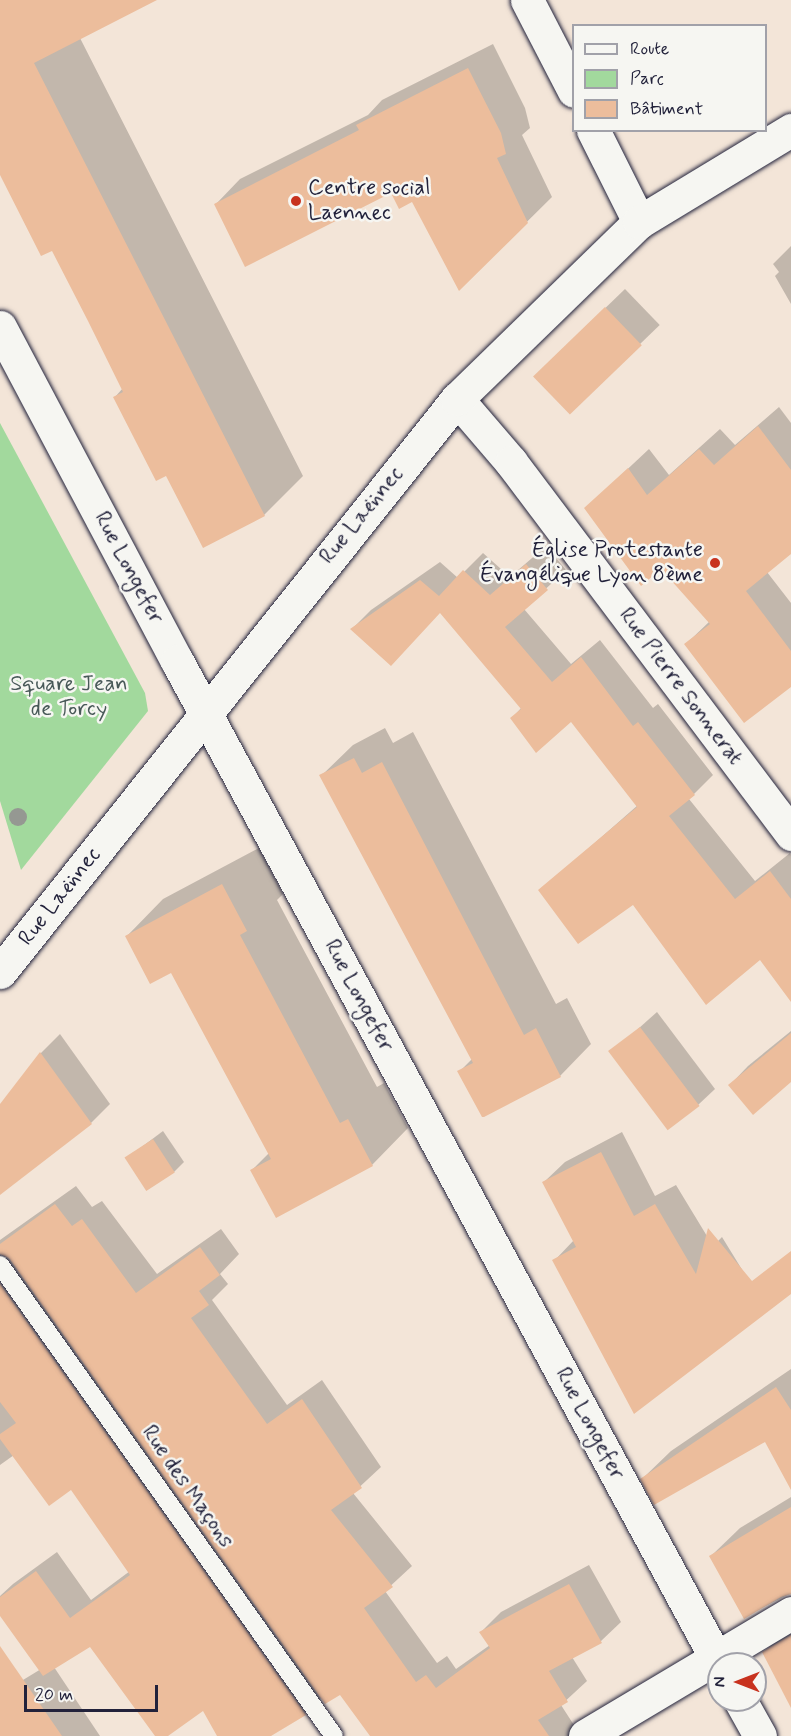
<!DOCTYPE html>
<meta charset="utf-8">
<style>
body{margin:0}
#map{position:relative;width:791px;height:1736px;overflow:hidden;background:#f3e5d8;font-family:Mynerve,sans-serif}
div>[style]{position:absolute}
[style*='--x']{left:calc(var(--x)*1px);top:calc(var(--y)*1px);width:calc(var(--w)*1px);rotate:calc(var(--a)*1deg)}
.green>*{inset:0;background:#a2d99d}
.shadow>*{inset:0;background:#0003;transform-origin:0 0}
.building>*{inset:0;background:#ecbd9c;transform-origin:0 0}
.roads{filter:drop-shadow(0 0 2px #22223b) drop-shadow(0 0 2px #22223b)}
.service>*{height:18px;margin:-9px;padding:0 9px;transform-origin:9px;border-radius:9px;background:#f6f6f2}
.minor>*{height:33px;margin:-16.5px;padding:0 16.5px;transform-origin:16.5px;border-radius:16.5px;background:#f6f6f2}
.trees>*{width:18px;height:18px;margin:-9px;border-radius:50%;background:#959892}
.dots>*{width:16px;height:16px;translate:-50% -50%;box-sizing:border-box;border:3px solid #f6f6f2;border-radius:50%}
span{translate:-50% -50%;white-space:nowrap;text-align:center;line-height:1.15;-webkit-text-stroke:5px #f6f6f2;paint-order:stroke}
.poi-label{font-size:22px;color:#22223b}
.left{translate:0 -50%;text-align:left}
.right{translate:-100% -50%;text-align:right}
.street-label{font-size:22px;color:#22223b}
.park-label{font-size:22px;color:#485958}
.legend{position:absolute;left:572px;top:24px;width:195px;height:108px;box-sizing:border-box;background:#f6f6f2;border:2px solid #a1a1a9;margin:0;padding:8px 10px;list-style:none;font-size:18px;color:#22223b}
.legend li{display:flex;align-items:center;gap:12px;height:30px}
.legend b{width:30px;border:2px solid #a1a1a9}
.north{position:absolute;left:707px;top:1652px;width:60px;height:60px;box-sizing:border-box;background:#f6f6f2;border:2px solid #a1a1a9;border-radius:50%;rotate:270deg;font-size:16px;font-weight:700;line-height:24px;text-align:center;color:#22223b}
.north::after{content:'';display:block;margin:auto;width:21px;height:27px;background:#c8321e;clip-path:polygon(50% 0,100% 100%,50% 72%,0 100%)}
.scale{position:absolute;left:24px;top:1685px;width:134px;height:27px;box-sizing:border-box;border:3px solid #22223b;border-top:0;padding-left:8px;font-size:18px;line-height:21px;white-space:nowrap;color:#22223b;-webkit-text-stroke:4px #f6f6f2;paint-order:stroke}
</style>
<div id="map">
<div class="green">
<div style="clip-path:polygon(0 423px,145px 693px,148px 711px,21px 870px,0 801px)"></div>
</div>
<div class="shadow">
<div style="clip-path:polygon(0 0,152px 0,80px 38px,303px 476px,264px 515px,167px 474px,115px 397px,123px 388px,0 145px)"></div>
<div style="clip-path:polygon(493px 44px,525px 108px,530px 128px,522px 135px,552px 197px,459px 289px,412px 200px,392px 191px,216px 204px,240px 179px,368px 115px,382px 100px)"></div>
<div style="clip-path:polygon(791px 246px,791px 304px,775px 276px,779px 272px,773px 264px)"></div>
<div style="left:625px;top:289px;width:50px;height:126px;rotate:46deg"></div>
<div style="clip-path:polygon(779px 407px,791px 423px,791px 552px,767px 572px,791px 603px,791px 685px,686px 644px,710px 621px,661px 567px,586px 508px,649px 449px,669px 475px,720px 429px,735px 445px)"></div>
<div style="clip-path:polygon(546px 546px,566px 570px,524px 609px,571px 664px,600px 640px,653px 708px,658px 704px,713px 775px,689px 799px,755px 881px,790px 853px,791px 855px,791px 999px,760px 958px,633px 903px,540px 891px,638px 805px,571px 720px,512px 718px,522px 707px,441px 611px,352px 629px,371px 610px,440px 562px,458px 578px,483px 553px,510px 577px)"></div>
<div style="clip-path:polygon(385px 728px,393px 743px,413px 732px,556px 1004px,567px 998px,591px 1044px,560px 1076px,482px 1115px,459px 1072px,472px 1059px,321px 776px,353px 745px)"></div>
<div style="clip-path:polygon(259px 848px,283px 894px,277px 900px,377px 1087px,384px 1083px,408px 1128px,372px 1165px,252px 1170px,269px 1153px,171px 971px,127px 936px,163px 899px)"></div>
<div style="clip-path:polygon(657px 1012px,715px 1089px,698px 1105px,611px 1053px)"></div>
<div style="clip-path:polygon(791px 1031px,791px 1080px,730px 1085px,748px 1066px)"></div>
<div style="clip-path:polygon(60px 1034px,110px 1104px,91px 1123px,9px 1186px,0 1173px,0 1107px,41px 1053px)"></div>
<div style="clip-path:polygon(163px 1131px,184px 1162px,174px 1172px,127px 1158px)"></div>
<div style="clip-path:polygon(622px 1132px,655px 1196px,676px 1185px,713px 1246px,722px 1237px,765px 1307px,554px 1261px,574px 1240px,544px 1182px,565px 1162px)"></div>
<div style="clip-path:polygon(76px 1186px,92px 1207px,102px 1201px,157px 1274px,221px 1229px,239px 1254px,220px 1274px,228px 1284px,212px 1300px,287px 1405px,322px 1380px,381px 1467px,353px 1493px,412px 1566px,385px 1591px,437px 1663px,447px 1656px,456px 1669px,490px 1645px,481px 1632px,501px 1612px,589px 1565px,621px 1622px,601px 1641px,572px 1657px,587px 1681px,561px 1705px,581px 1736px,372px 1736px,340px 1693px,322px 1697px,305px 1714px,268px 1736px,219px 1736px,203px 1709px,166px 1736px,157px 1736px,91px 1645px,54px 1667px,100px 1736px,0 1736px,0 1694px,41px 1669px,0 1613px,0 1596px,13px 1584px,57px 1552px,91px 1600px,130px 1571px,71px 1488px,14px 1455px,0 1465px,0 1240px)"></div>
<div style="clip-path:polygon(791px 1369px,791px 1487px,766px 1440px,642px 1479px,671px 1451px)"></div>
<div style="clip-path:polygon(791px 1497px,791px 1593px,744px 1617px,711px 1556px,740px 1528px)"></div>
<div style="clip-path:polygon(791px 1625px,791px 1705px,763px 1653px)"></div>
</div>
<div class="building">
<div style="clip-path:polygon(0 0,157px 0,34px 63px,265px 516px,203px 548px,166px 476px,156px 481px,113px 397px,123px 392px,88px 321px,52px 251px,41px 256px,0 175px)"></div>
<div style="clip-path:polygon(468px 68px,501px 133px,506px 154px,497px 158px,528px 223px,459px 291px,412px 202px,399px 209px,391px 193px,245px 267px,214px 204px,359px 130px,356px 125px)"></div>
<div style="left:605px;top:307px;width:53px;height:100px;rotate:46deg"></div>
<div style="clip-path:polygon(758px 426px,791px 470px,791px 554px,746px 591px,791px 651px,791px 687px,744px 723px,684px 644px,710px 624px,661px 569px,641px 586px,584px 508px,628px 468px,647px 495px,699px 449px,714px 465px)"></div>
<div style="clip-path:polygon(526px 564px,548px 590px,505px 627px,552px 682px,581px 657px,633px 726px,638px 722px,695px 795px,669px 816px,735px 899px,770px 871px,791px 899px,791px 1002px,760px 960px,706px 1005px,633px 905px,578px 944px,538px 890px,637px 807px,571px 722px,536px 753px,510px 718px,521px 709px,440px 613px,391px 666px,350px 629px,420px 580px,439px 596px,463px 570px,490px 595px)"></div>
<div style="clip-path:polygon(354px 758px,362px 773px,382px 762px,524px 1035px,536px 1028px,561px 1077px,484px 1117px,482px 1117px,457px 1071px,473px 1063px,319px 775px)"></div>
<div style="clip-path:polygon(222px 884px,247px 931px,240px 935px,340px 1123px,348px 1119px,373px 1166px,276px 1218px,250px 1170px,271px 1159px,171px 973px,150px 984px,125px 936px)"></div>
<div style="left:640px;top:1027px;width:99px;height:40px;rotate:53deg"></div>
<div style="clip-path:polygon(791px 1033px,791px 1082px,753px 1115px,728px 1085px)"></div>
<div style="clip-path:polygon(40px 1052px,92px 1124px,0 1195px,0 1104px)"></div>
<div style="left:153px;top:1139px;width:40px;height:34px;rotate:57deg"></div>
<div style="clip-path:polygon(601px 1152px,634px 1216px,655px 1204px,696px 1274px,708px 1228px,752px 1281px,791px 1251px,791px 1294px,634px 1414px,552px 1260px,576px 1247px,542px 1182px)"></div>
<div style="clip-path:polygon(55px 1204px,72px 1226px,82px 1219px,136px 1293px,200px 1247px,220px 1275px,199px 1291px,209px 1305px,191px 1318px,267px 1424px,302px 1399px,362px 1488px,331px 1510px,393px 1587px,364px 1608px,416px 1682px,426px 1675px,436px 1688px,490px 1648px,479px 1632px,569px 1584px,602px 1643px,549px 1671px,568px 1702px,538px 1720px,549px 1736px,370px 1736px,340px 1695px,325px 1704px,9px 1258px,0 1254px,0 1244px)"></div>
<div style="clip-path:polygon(0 1284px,306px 1715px,271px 1736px,217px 1736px,203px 1711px,168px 1736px,155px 1736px,90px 1647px,43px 1676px,0 1616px,0 1597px,36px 1571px,70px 1618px,130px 1575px,71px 1490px,49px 1506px,0 1439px,0 1434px,16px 1423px,0 1402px)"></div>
<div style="clip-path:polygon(776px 1387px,791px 1410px,791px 1490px,765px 1442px,654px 1505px,640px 1479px)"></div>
<div style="clip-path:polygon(791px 1507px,791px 1594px,781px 1597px,744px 1619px,709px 1556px)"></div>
<div style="clip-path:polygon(791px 1635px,791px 1708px,762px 1652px)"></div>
<div style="clip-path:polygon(0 1646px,62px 1736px,0 1736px)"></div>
</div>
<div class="roads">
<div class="service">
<div style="--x:0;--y:1265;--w:577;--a:54.66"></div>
</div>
<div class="minor">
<div style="--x:527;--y:0;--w:102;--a:62.7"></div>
<div style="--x:593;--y:130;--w:103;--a:63.4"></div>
<div style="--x:0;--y:327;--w:378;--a:62.1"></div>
<div style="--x:177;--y:661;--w:1140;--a:61.61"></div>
<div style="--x:457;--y:399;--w:83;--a:49.4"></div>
<div style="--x:511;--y:462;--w:466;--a:53"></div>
<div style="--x:0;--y:972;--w:733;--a:-51.43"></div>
<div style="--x:457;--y:399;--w:254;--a:-44.2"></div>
<div style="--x:639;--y:222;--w:178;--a:-31.2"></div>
<div style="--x:740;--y:1700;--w:41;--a:60.9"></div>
<div style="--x:585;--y:1736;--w:240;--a:-30.8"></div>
</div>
</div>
<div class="trees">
<div style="left:18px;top:817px"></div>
</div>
<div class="dots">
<div style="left:296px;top:201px;background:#c8321e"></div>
<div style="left:715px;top:563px;background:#c8321e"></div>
</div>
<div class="poi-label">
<span class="left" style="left:308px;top:201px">Centre social<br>Laennec</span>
<span class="right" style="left:703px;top:563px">Église Protestante<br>Évangélique Lyon 8ème</span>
</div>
<div class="street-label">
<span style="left:362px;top:516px;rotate:-51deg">Rue Laënnec</span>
<span style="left:128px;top:568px;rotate:62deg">Rue Longefer</span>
<span style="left:680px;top:687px;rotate:53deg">Rue Pierre Sonnerat</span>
<span style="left:60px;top:897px;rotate:-52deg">Rue Laënnec</span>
<span style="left:358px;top:996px;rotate:62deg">Rue Longefer</span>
<span style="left:589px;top:1424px;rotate:62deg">Rue Longefer</span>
<span style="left:187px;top:1487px;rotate:55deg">Rue des Maçons</span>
</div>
<div class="park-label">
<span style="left:69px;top:697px">Square Jean<br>de Torcy</span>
</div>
<ul class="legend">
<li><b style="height:8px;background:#f6f6f2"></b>Route</li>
<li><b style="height:16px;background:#a2d99d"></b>Parc</li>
<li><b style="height:16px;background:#ecbd9c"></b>Bâtiment</li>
</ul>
<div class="north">N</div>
<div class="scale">20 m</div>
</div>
